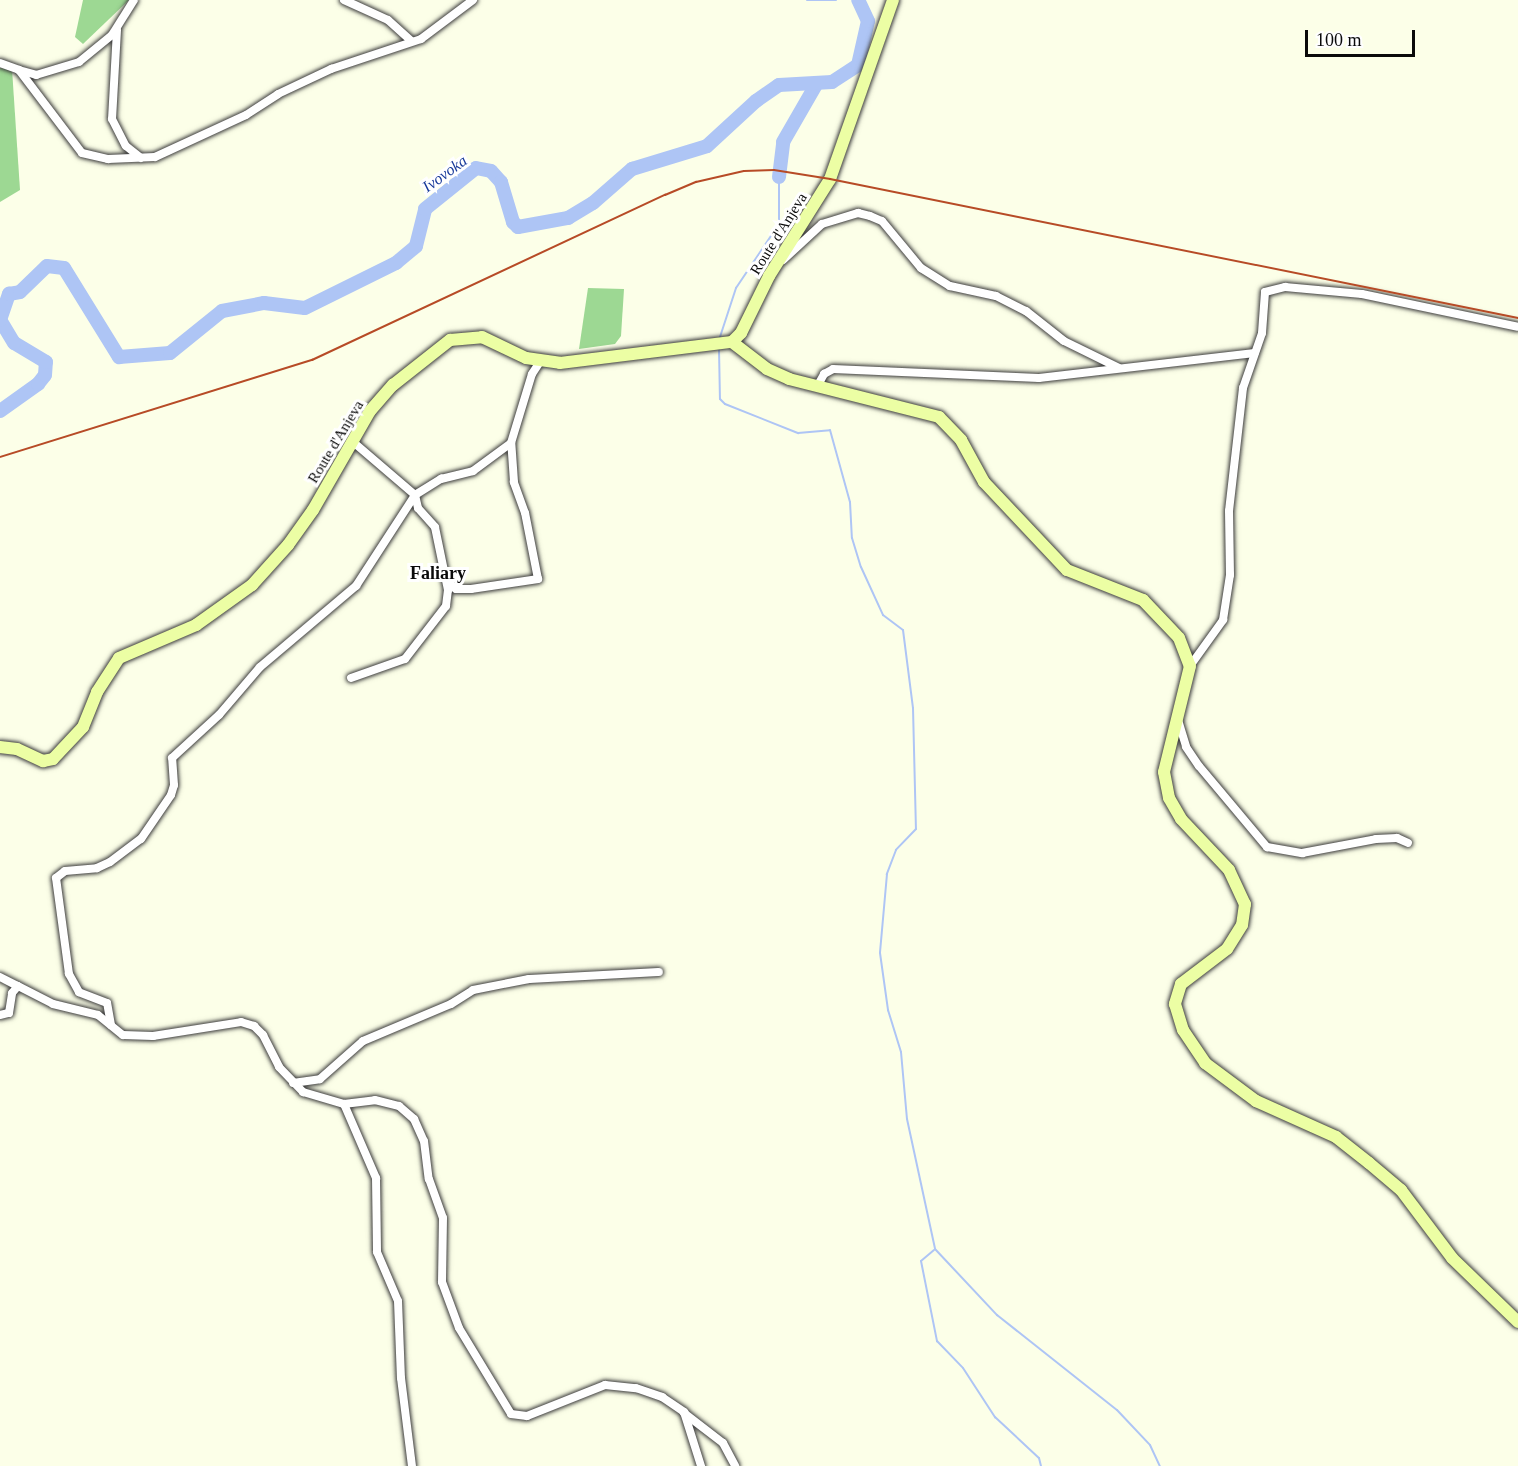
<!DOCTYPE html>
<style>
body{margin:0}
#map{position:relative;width:1518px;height:1466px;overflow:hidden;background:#fcffe8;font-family:"Times New Roman",serif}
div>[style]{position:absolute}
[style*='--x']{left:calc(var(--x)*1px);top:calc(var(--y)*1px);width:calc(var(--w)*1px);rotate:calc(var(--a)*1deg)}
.forest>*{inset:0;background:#9dd893}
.stream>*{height:2px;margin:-1px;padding:0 1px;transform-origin:1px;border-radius:1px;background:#aec5f5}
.river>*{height:14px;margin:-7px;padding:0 7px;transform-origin:7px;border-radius:7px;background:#aec5f5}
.roads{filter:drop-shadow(0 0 2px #3d3d3d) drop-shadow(0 0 2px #3d3d3d)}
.street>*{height:8px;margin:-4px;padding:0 4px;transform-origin:4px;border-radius:4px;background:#fff}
.secondary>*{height:12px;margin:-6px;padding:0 6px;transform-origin:6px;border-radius:6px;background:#ecfea4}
.rail>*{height:2px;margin:-1px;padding:0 1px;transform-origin:1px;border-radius:1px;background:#b74b26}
span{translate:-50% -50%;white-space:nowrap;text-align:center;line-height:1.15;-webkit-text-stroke:6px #fff;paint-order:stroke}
.street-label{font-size:15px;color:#0a0a0a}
.water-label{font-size:16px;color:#173999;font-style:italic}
.quarter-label{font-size:18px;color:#0a0a0a;font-weight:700}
.scale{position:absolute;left:1305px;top:30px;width:110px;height:27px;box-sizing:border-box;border:3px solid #0a0a0a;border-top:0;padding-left:8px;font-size:18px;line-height:21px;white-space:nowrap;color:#0a0a0a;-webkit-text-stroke:4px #fff;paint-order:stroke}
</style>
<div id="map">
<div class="forest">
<div style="clip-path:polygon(83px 0,129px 0,83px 44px,75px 37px)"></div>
<div style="clip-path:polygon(0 68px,12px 69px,20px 190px,0 202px)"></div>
<div style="clip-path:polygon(588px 288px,624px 289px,621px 336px,615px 344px,579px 349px)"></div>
</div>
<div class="stream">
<div style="--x:807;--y:0;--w:29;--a:0"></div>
<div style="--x:719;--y:340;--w:55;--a:-71.9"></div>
<div style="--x:736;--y:288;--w:77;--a:-56.1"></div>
<div style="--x:779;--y:224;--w:47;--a:-90"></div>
<div style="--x:719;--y:349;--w:50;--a:88.9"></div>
<div style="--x:720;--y:399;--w:7;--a:45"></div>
<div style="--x:725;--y:404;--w:79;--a:21.7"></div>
<div style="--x:798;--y:433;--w:32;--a:-5"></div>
<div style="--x:830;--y:430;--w:75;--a:74.5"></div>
<div style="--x:850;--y:502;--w:36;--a:87"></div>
<div style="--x:852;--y:538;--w:30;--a:73"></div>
<div style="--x:861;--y:567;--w:53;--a:65.4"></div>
<div style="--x:883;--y:615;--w:25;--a:37"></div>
<div style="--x:903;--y:630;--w:79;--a:82.7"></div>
<div style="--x:913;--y:708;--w:121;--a:88.6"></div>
<div style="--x:916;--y:829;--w:29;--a:134"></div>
<div style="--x:896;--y:850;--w:26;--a:111"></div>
<div style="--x:887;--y:874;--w:79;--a:95.1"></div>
<div style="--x:880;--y:953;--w:58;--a:82"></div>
<div style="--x:888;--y:1010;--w:44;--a:72.8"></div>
<div style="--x:901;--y:1052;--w:67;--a:84.9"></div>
<div style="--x:907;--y:1119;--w:133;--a:77.8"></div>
<div style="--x:935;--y:1249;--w:91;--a:46.8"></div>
<div style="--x:997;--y:1315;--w:153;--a:38.4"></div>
<div style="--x:1117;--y:1410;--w:48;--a:46.7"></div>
<div style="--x:1150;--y:1445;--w:23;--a:65"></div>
<div style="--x:934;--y:1250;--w:17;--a:140"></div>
<div style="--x:921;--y:1261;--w:82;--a:78.7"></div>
<div style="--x:937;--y:1341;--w:37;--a:46"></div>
<div style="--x:963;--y:1368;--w:59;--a:56.9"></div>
<div style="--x:995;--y:1417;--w:60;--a:43"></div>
<div style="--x:1039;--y:1458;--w:8;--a:76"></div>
</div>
<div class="river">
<div style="--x:779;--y:177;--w:35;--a:-83"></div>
<div style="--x:783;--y:142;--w:68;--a:-60"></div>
<div style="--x:0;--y:411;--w:47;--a:-35.4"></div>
<div style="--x:38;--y:384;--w:11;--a:-52"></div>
<div style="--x:45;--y:375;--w:13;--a:-86"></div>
<div style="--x:46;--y:362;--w:37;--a:-149"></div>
<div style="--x:14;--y:343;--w:27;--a:-121"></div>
<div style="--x:0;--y:320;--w:28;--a:-71"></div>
<div style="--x:9;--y:294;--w:11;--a:-10"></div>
<div style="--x:20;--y:292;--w:37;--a:-44"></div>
<div style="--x:47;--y:266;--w:17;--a:7"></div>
<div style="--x:64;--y:268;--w:105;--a:58.3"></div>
<div style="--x:119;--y:357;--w:51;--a:-4.5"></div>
<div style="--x:170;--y:353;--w:67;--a:-38.9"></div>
<div style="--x:222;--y:311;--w:43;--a:-10.8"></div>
<div style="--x:264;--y:303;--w:41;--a:7"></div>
<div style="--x:305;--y:308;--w:102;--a:-26.3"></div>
<div style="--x:396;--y:263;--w:26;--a:-40"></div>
<div style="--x:416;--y:246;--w:38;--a:-76"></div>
<div style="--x:425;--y:209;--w:65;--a:-38.8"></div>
<div style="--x:476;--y:168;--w:15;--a:11"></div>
<div style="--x:491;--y:171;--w:15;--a:48"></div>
<div style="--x:501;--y:182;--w:42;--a:73.3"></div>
<div style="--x:513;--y:222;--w:7;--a:45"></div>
<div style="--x:518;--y:227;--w:51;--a:-10.2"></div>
<div style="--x:568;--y:218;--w:29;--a:-31"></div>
<div style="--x:593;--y:203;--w:52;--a:-41.1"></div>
<div style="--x:632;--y:169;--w:78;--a:-17"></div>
<div style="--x:707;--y:146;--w:67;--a:-42.6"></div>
<div style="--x:756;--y:101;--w:28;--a:-35"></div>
<div style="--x:779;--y:85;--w:53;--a:-3.2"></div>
<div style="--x:832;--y:82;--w:31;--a:-33"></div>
<div style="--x:858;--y:65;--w:45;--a:-77.2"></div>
<div style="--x:868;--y:21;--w:23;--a:-115"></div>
</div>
<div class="roads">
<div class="street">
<div style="--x:344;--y:0;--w:48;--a:24.4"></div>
<div style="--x:388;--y:20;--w:31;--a:42"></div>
<div style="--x:117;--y:30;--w:89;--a:93.2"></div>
<div style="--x:112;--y:119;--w:30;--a:63"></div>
<div style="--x:126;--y:146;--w:19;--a:39"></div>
<div style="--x:0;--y:63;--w:20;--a:20"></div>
<div style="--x:19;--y:70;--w:104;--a:52.8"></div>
<div style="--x:82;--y:153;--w:27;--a:13"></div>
<div style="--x:108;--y:159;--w:47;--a:-2.4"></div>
<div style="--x:155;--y:157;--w:100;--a:-24.8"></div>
<div style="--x:246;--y:115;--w:38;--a:-33"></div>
<div style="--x:278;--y:94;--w:59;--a:-25.3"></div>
<div style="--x:331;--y:69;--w:95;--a:-18.4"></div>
<div style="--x:421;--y:39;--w:65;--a:-36.9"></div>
<div style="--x:19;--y:70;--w:18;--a:16"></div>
<div style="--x:36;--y:75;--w:45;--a:-16.8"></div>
<div style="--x:79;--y:62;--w:43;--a:-39.3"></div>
<div style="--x:112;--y:35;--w:41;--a:-57.8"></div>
<div style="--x:783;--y:260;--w:53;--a:-42.7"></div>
<div style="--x:822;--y:224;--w:38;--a:-17"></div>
<div style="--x:858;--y:213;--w:12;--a:14"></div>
<div style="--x:870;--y:216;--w:13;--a:23"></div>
<div style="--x:882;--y:221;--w:61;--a:50.3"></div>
<div style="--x:921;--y:268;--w:34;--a:32"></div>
<div style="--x:950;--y:286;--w:47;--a:12.3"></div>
<div style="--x:996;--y:296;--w:34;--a:27"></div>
<div style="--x:1026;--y:311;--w:48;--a:38.3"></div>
<div style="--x:1064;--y:341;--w:61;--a:26.1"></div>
<div style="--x:818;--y:385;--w:13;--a:-61"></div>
<div style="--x:824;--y:374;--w:10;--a:-29"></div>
<div style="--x:833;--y:369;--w:206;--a:2.5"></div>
<div style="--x:1039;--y:378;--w:217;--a:-6.6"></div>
<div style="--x:446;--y:580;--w:13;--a:42"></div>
<div style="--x:456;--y:589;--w:15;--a:0"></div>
<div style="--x:471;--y:589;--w:68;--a:-8.5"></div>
<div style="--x:538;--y:579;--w:67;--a:-101.1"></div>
<div style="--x:525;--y:513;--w:33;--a:-110"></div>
<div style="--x:514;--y:482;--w:39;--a:-94"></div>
<div style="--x:1190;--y:666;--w:57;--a:-54.3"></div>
<div style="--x:1223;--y:620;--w:46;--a:-81.2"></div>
<div style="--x:1230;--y:575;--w:64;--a:-90.9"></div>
<div style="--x:1229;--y:511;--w:124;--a:-83.5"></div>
<div style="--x:1243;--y:388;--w:58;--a:-70.9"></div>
<div style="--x:1262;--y:333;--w:41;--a:-85.8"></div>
<div style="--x:1265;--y:292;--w:21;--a:-14"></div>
<div style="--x:1285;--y:287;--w:77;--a:5.2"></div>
<div style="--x:1362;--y:294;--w:159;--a:11.9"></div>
<div style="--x:351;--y:678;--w:57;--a:-19.4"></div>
<div style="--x:405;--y:659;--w:67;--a:-52.3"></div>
<div style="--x:446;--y:606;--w:16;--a:-83"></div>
<div style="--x:448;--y:590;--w:64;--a:-101.7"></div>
<div style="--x:435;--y:527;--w:25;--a:-132"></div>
<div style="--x:418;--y:508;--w:13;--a:-103"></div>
<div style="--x:415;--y:495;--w:83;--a:-139.4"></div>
<div style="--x:1178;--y:720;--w:28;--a:73"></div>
<div style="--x:1186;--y:747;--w:23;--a:56"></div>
<div style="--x:1199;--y:766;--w:106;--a:50"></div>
<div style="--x:1267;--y:847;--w:36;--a:10"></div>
<div style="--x:1302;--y:853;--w:75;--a:-10.7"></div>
<div style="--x:1376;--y:839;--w:21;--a:-3"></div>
<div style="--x:1397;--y:838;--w:12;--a:24"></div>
<div style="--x:0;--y:977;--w:20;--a:27"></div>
<div style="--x:0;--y:1015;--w:9;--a:-13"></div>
<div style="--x:9;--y:1013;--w:20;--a:-81"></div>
<div style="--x:12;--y:993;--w:9;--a:-49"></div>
<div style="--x:18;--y:986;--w:39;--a:27"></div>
<div style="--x:53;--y:1004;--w:46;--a:13.7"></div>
<div style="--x:98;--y:1015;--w:32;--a:39"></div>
<div style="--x:123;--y:1035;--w:30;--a:2"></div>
<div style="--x:153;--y:1036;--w:89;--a:-9"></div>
<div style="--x:241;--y:1022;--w:14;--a:17"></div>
<div style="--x:254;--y:1026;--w:13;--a:45"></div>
<div style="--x:263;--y:1035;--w:36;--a:63"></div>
<div style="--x:279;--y:1067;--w:35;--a:46"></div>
<div style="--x:303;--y:1092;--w:43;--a:16.3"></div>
<div style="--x:344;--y:1104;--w:81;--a:66.6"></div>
<div style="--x:376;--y:1178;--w:74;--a:89.2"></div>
<div style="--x:377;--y:1252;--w:53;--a:66.8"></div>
<div style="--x:398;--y:1301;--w:77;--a:87.8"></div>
<div style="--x:401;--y:1378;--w:89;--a:82.9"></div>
<div style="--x:111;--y:1025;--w:22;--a:-100"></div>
<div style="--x:107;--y:1003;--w:30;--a:-159"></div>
<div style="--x:79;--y:992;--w:21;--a:-119"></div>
<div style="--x:69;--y:974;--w:97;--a:-97.7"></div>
<div style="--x:56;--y:878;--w:11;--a:-38"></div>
<div style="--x:65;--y:871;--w:32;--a:-5"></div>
<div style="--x:97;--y:868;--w:14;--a:-25"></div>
<div style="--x:110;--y:862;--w:39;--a:-37"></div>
<div style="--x:141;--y:839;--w:53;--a:-55.7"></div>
<div style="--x:171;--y:795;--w:10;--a:-73"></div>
<div style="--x:174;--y:785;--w:27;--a:-94"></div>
<div style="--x:172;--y:758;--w:64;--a:-42.5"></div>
<div style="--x:219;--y:715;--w:63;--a:-49.5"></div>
<div style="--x:260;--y:667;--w:126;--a:-40.2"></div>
<div style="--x:356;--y:586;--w:108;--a:-57"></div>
<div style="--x:415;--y:495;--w:31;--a:-32"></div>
<div style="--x:441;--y:479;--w:33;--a:-14"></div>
<div style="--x:473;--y:471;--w:47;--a:-36.4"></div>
<div style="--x:511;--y:443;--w:72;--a:-73.1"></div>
<div style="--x:532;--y:374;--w:17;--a:-57"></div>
<div style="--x:293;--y:1083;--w:27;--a:-8"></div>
<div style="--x:320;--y:1079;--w:57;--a:-41.5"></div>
<div style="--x:363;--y:1041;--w:95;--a:-22.8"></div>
<div style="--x:451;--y:1004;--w:26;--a:-32"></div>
<div style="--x:473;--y:990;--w:57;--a:-11.1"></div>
<div style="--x:529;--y:979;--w:130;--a:-3.1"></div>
<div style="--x:344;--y:1104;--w:31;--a:-7"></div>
<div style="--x:375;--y:1100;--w:25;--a:14"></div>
<div style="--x:399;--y:1106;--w:20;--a:41"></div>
<div style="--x:414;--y:1119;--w:24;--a:66"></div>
<div style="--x:424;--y:1141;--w:38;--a:83"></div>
<div style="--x:429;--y:1179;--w:41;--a:70.3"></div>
<div style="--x:443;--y:1218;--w:64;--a:90.9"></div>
<div style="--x:442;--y:1282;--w:49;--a:69.7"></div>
<div style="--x:459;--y:1328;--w:100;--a:58.8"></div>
<div style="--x:511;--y:1414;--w:16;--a:7"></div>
<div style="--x:527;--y:1416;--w:84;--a:-21.7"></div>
<div style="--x:605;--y:1385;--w:31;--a:6"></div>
<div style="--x:636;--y:1388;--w:28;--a:19"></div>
<div style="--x:662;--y:1397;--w:27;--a:34"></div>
<div style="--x:684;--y:1412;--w:57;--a:72.5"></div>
<div style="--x:684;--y:1413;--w:49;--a:37.6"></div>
<div style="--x:723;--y:1443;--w:26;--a:62"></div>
</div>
<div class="secondary">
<div style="--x:732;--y:342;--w:13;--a:-45"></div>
<div style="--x:741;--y:333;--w:64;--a:-63.8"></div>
<div style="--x:769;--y:276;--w:115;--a:-57.8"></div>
<div style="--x:830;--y:179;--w:190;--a:-70.6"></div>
<div style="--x:0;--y:747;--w:17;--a:7"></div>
<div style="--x:17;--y:749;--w:29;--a:25"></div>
<div style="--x:43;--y:761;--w:10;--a:-11"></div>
<div style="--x:53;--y:759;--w:44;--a:-46.8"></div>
<div style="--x:83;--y:727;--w:38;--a:-68"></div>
<div style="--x:97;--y:692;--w:40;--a:-57.1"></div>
<div style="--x:119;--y:658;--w:84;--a:-23.2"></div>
<div style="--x:196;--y:625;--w:69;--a:-35.5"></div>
<div style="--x:252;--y:585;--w:54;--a:-48"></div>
<div style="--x:288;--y:545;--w:43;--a:-54.5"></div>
<div style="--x:313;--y:510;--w:114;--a:-60.1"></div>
<div style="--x:370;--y:411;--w:35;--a:-49"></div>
<div style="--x:393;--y:385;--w:73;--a:-38.3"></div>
<div style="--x:450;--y:340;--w:32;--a:-5"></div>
<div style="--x:482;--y:337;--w:49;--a:25.5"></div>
<div style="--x:526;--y:358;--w:34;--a:8"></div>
<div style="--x:560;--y:363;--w:173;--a:-7"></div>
<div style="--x:732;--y:342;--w:44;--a:37.6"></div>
<div style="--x:767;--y:369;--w:24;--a:24"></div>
<div style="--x:789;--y:379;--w:155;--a:14.2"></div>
<div style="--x:939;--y:417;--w:32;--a:46"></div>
<div style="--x:961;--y:440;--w:48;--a:61.3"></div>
<div style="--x:984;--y:482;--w:121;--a:46.7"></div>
<div style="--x:1067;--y:570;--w:82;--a:21.5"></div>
<div style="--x:1143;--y:600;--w:52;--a:46.5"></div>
<div style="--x:1179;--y:638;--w:30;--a:69"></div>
<div style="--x:1190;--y:666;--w:109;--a:103.8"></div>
<div style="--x:1164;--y:772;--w:26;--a:79"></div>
<div style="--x:1169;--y:798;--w:24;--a:60"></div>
<div style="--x:1181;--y:819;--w:70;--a:46.7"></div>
<div style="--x:1229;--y:870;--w:38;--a:65"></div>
<div style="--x:1245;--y:904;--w:21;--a:98"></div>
<div style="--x:1242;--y:925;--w:28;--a:122"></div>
<div style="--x:1227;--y:949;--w:58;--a:142.7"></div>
<div style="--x:1181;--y:984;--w:21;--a:107"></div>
<div style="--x:1175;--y:1004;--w:27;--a:73"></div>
<div style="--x:1183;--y:1030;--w:40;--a:56"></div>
<div style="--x:1205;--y:1063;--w:64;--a:36.7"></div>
<div style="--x:1256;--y:1101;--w:88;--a:24.2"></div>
<div style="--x:1336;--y:1137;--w:42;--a:38.2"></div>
<div style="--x:1369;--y:1163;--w:42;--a:40.2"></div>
<div style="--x:1401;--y:1190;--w:85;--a:53.1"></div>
<div style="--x:1452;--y:1258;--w:92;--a:44.1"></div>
</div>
</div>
<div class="rail">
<div style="--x:0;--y:457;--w:327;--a:-17.3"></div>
<div style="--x:312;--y:360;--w:390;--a:-25.1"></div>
<div style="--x:665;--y:195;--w:34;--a:-23"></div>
<div style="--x:696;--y:182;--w:49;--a:-12.9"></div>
<div style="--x:744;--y:171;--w:30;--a:-2"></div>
<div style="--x:774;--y:170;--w:57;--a:9.1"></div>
<div style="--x:830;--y:179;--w:702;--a:11.42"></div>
</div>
<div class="street-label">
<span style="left:779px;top:234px;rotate:-58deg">Route d'Anjeva</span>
<span style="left:336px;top:442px;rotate:-59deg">Route d'Anjeva</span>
</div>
<div class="water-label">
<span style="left:445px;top:174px;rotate:-36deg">Ivovoka</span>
</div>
<div class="quarter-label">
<span style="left:438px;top:573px">Faliary</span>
</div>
<div class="scale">100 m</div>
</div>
